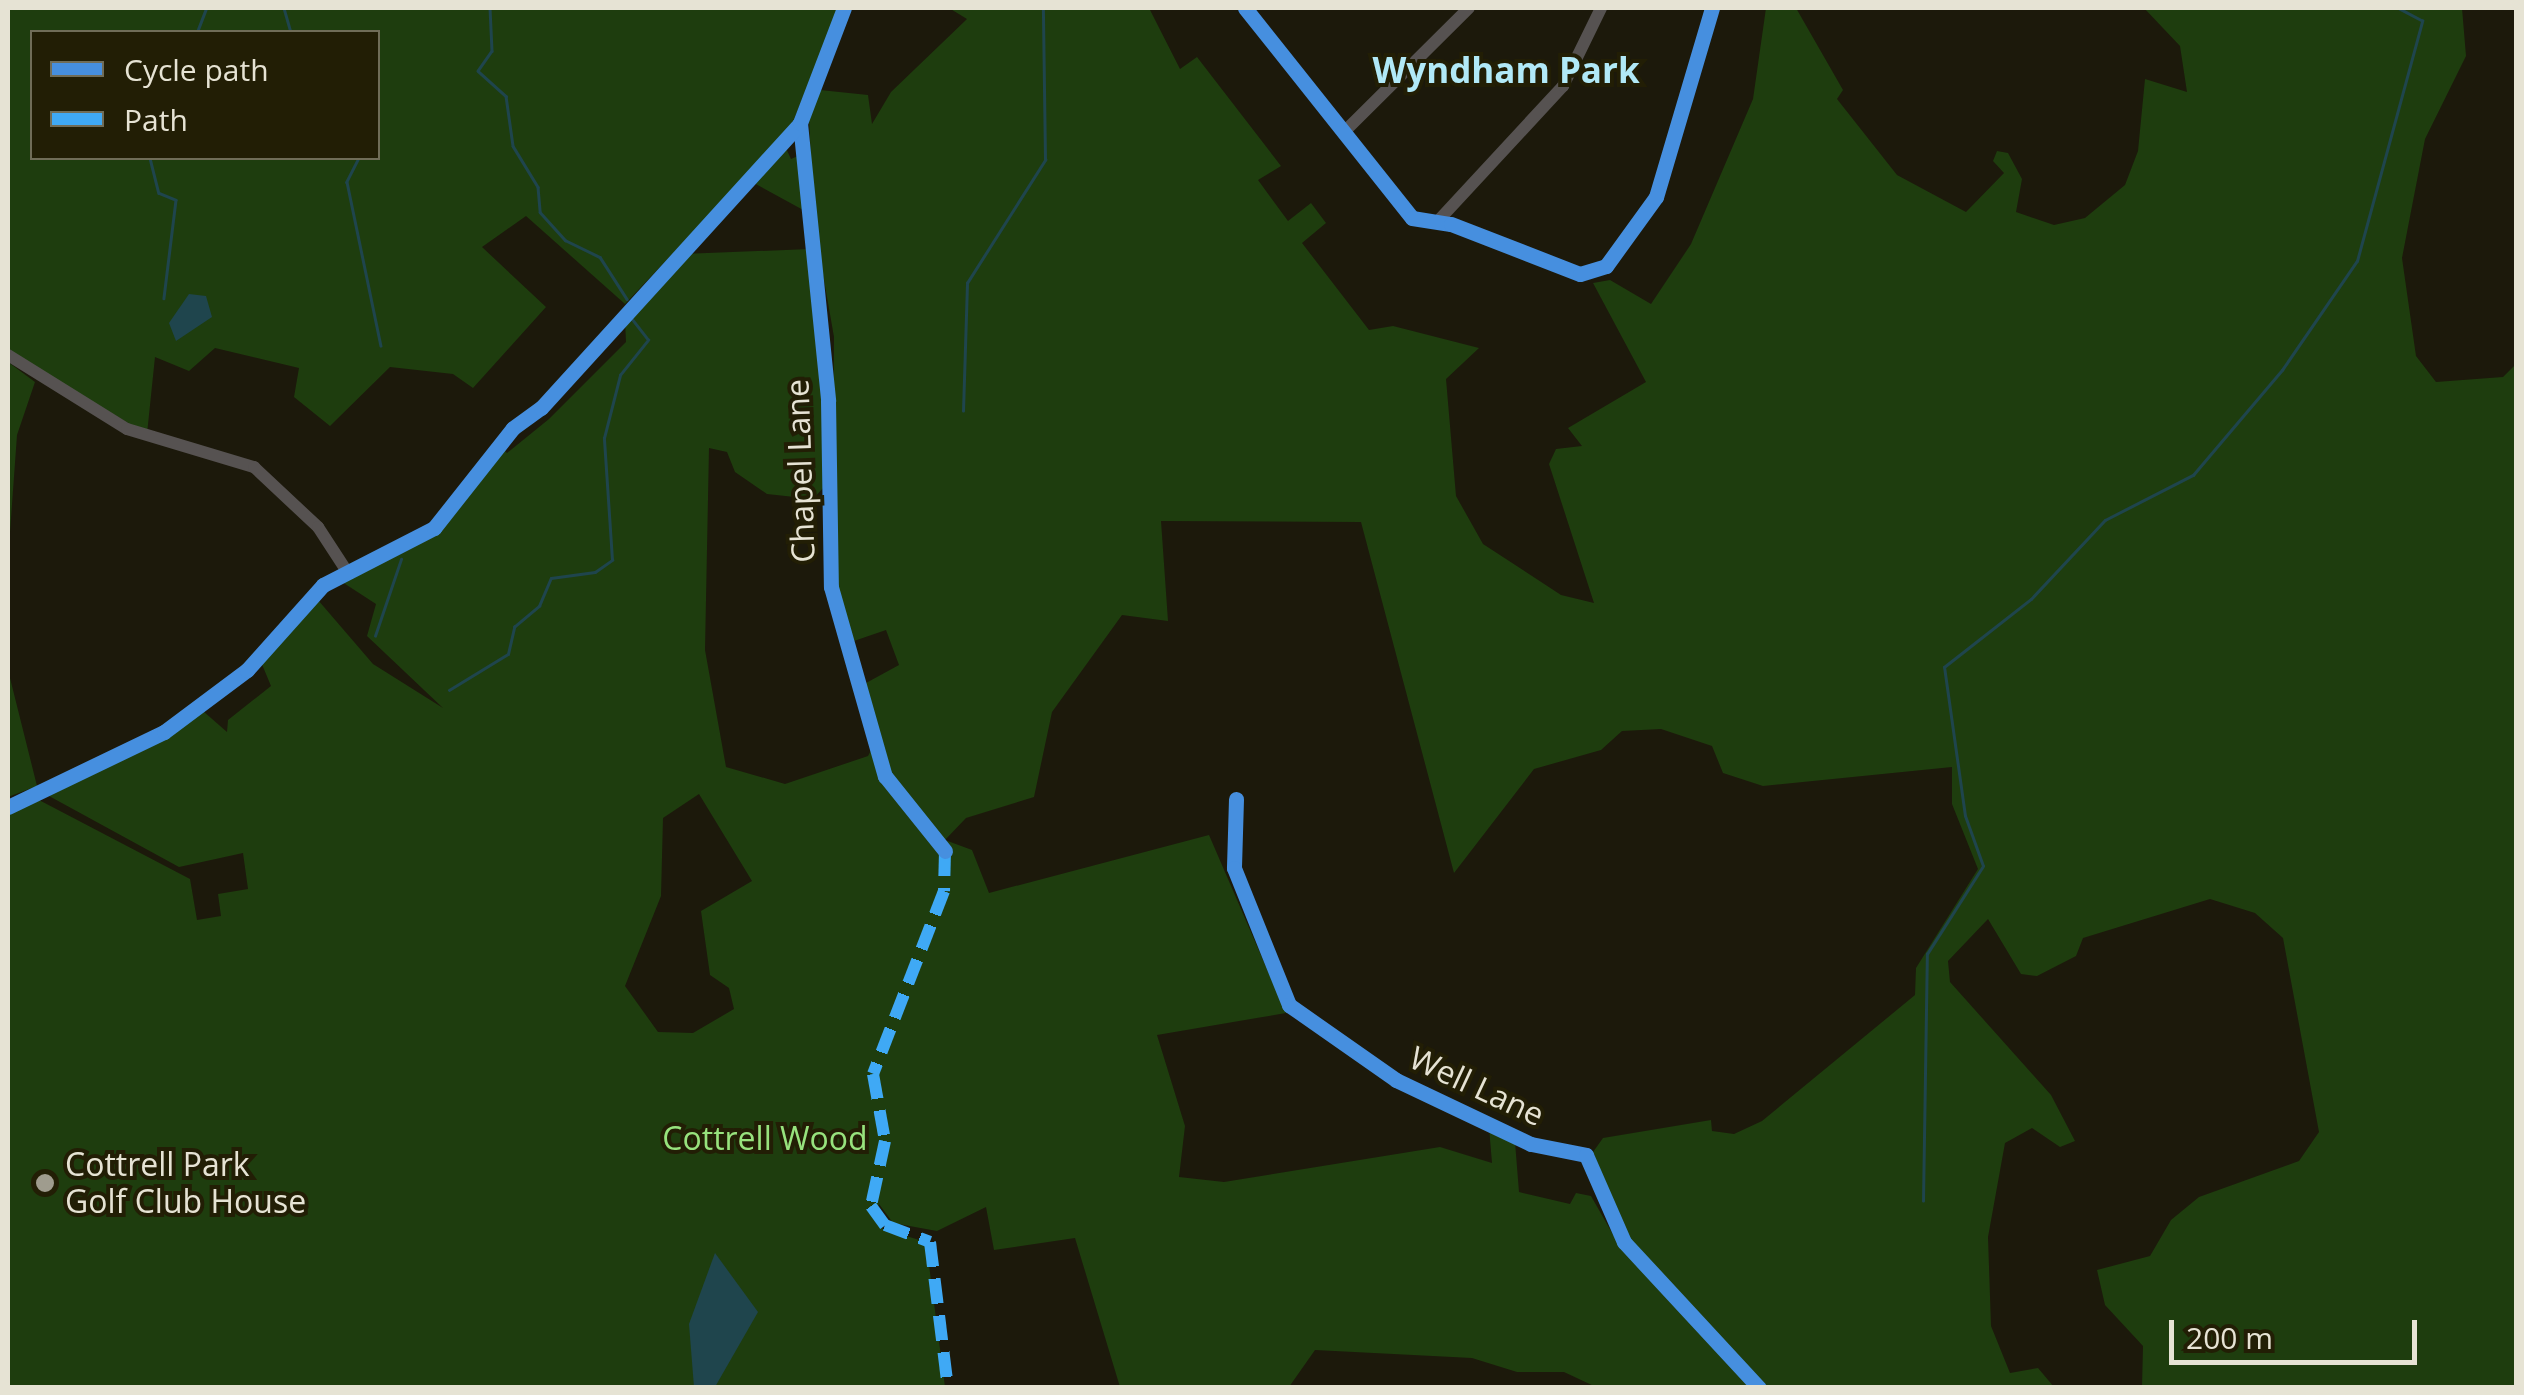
<!DOCTYPE html>
<style>
body{margin:0}
#map{position:relative;width:2524px;height:1395px;overflow:hidden;background:#1c190b;font-family:"Open Sans",sans-serif}
div>[style]{position:absolute}
[style*='--x']{left:calc(var(--x)*1px);top:calc(var(--y)*1px);width:calc(var(--w)*1px);rotate:calc(var(--a)*1deg)}
.green>*{inset:0;background:#1e3d0e}
.water>*{inset:0;background:#1f454d}
.stream>*{height:2.5px;margin:-1.25px;padding:0 1.25px;transform-origin:1.25px;border-radius:1.25px;background:#1f454d}
.minor>*{height:12px;margin:-6px;padding:0 6px;transform-origin:6px;border-radius:6px;background:#565251}
.quiet>*{height:12px;margin-top:-6px;transform-origin:0;background:repeating-linear-gradient(90deg,#3fa9f5 0 25px,transparent 0 37px)}
.cycleway>*{height:15px;margin:-7.5px;padding:0 7.5px;transform-origin:7.5px;border-radius:7.5px;background:#468fdf}
.dots>*{width:28px;height:28px;translate:-50% -50%;box-sizing:border-box;border:5px solid #221e05;border-radius:50%}
span{translate:-50% -50%;white-space:nowrap;text-align:center;line-height:1.15;-webkit-text-stroke:8px #221e05;paint-order:stroke}
.street-label{font-size:32px;color:#e6e3d4}
.park-label{font-size:32px;color:#97e27d}
.poi-label{font-size:32px;color:#e6e3d4}
.left{translate:0 -50%;text-align:left}
.neighbourhood-label{font-size:35px;color:#b1e9f7;font-weight:700}
.frame{position:absolute;inset:0;border:10px solid #e6e3d4;pointer-events:none}
.legend{position:absolute;left:30px;top:30px;width:350px;height:130px;box-sizing:border-box;background:#221e05;border:2px solid #706d58;margin:0;padding:12px 18px;list-style:none;font-size:30px;color:#e6e3d4}
.legend li{display:flex;align-items:center;gap:20px;height:50px}
.legend b{width:50px;border:2px solid #706d58}
.scale{position:absolute;left:2169px;top:1320px;width:248px;height:45px;box-sizing:border-box;border:5px solid #e6e3d4;border-top:0;padding-left:12px;font-size:30px;line-height:35px;white-space:nowrap;color:#e6e3d4;-webkit-text-stroke:8px #221e05;paint-order:stroke}
</style>
<div id="map">
<div class="green">
<div style="clip-path:polygon(evenodd,8px 8px,839px 8px,790px 129px,625px 304px,526px 216px,482px 247px,546px 307px,473px 388px,453px 374px,390px 367px,330px 426px,294px 397px,299px 368px,215px 348px,189px 371px,155px 357px,147px 434px,8px 352px,8px 8px,32px 32px,378px 32px,378px 158px,32px 158px,32px 32px)"></div>
<div style="clip-path:polygon(evenodd,949px 8px,1149px 8px,1180px 69px,1197px 57px,1281px 166px,1258px 180px,1288px 221px,1311px 203px,1326px 223px,1302px 243px,1369px 330px,1393px 326px,1479px 348px,1446px 379px,1456px 496px,1483px 544px,1561px 595px,1594px 603px,1549px 464px,1556px 449px,1582px 446px,1568px 428px,1646px 382px,1593px 283px,1610px 280px,1651px 304px,1691px 244px,1753px 99px,1766px 8px,1796px 8px,1843px 90px,1837px 99px,1897px 175px,1966px 212px,2004px 173px,1993px 161px,1997px 151px,2008px 153px,2022px 179px,2016px 212px,2054px 225px,2085px 218px,2125px 185px,2138px 151px,2145px 79px,2187px 92px,2180px 46px,2144px 8px,2462px 8px,2466px 56px,2425px 139px,2402px 258px,2416px 356px,2436px 382px,2503px 377px,2516px 364px,2516px 1387px,2142px 1387px,2143px 1346px,2105px 1305px,2097px 1270px,2150px 1256px,2171px 1220px,2199px 1197px,2299px 1161px,2319px 1132px,2283px 938px,2255px 913px,2210px 899px,2083px 938px,2076px 956px,2037px 976px,2021px 974px,1988px 919px,1948px 961px,1950px 982px,2051px 1095px,2075px 1141px,2060px 1147px,2032px 1128px,2005px 1143px,1988px 1237px,1991px 1326px,2010px 1373px,2038px 1368px,2054px 1387px,1768px 1387px,1630px 1241px,1593px 1152px,1603px 1138px,1711px 1120px,1712px 1131px,1734px 1134px,1762px 1121px,1915px 995px,1916px 968px,1978px 869px,1952px 804px,1952px 767px,1763px 786px,1723px 773px,1712px 746px,1661px 729px,1622px 731px,1601px 750px,1534px 769px,1454px 873px,1361px 522px,1161px 521px,1168px 621px,1122px 615px,1052px 712px,1034px 797px,966px 818px,945px 840px,972px 850px,989px 893px,1209px 835px,1286px 1013px,1157px 1035px,1185px 1126px,1179px 1177px,1224px 1182px,1440px 1147px,1492px 1163px,1489px 1127px,1515px 1142px,1519px 1192px,1570px 1204px,1576px 1193px,1591px 1196px,1615px 1238px,1751px 1387px,1596px 1387px,1564px 1372px,1517px 1372px,1472px 1358px,1315px 1350px,1289px 1387px,1120px 1387px,1075px 1238px,994px 1250px,986px 1207px,937px 1231px,893px 1223px,879px 1204px,874px 1218px,883px 1229px,926px 1242px,945px 1387px,8px 1388px,8px 811px,39px 800px,190px 879px,197px 920px,221px 916px,218px 894px,248px 889px,243px 853px,179px 867px,49px 796px,203px 711px,227px 732px,228px 720px,271px 686px,261px 662px,318px 600px,373px 664px,443px 708px,367px 636px,376px 604px,339px 580px,445px 522px,501px 447px,507px 453px,549px 419px,626px 342px,625px 320px,682px 254px,810px 249px,825px 406px,824px 487px,813px 499px,767px 494px,735px 472px,727px 452px,709px 448px,705px 650px,726px 767px,785px 784px,868px 756px,878px 737px,866px 683px,899px 665px,886px 630px,851px 642px,832px 585px,834px 337px,814px 223px,809px 118px,820px 90px,868px 95px,872px 124px,891px 92px,967px 19px,949px 8px,699px 794px,752px 881px,701px 911px,710px 975px,729px 988px,734px 1009px,693px 1033px,658px 1032px,625px 986px,661px 896px,663px 818px,699px 794px)"></div>
<div style="clip-path:polygon(785px 146px,791px 159px,805px 153px,805px 211px,752px 182px)"></div>
<div style="clip-path:polygon(8px 362px,35px 382px,17px 435px,8px 560px)"></div>
<div style="clip-path:polygon(8px 670px,37px 786px,8px 797px)"></div>
</div>
<div class="water">
<div style="clip-path:polygon(189px 294px,206px 296px,212px 317px,176px 341px,169px 323px)"></div>
<div style="clip-path:polygon(715px 1253px,758px 1312px,715px 1387px,694px 1387px,689px 1324px)"></div>
</div>
<div class="stream">
<div style="--x:284;--y:8;--w:25;--a:74"></div>
<div style="--x:490;--y:8;--w:43;--a:87.3"></div>
<div style="--x:492;--y:51;--w:24;--a:125"></div>
<div style="--x:478;--y:71;--w:38;--a:42"></div>
<div style="--x:506;--y:96;--w:50;--a:82"></div>
<div style="--x:513;--y:146;--w:48;--a:58.6"></div>
<div style="--x:538;--y:187;--w:25;--a:85"></div>
<div style="--x:540;--y:212;--w:38;--a:48"></div>
<div style="--x:565;--y:240;--w:39;--a:26"></div>
<div style="--x:600;--y:257;--w:50;--a:57.3"></div>
<div style="--x:197;--y:32;--w:26;--a:-69"></div>
<div style="--x:150;--y:158;--w:36;--a:76"></div>
<div style="--x:159;--y:193;--w:18;--a:22"></div>
<div style="--x:176;--y:200;--w:99;--a:97"></div>
<div style="--x:359;--y:158;--w:27;--a:117"></div>
<div style="--x:347;--y:182;--w:167;--a:78.3"></div>
<div style="--x:963;--y:411;--w:128;--a:-88.2"></div>
<div style="--x:967;--y:283;--w:146;--a:-57.6"></div>
<div style="--x:1045;--y:160;--w:152;--a:-90.8"></div>
<div style="--x:375;--y:636;--w:81;--a:-71.3"></div>
<div style="--x:449;--y:690;--w:69;--a:-31.4"></div>
<div style="--x:508;--y:654;--w:28;--a:-77"></div>
<div style="--x:514;--y:627;--w:33;--a:-40"></div>
<div style="--x:539;--y:606;--w:30;--a:-67"></div>
<div style="--x:551;--y:578;--w:44;--a:-7.8"></div>
<div style="--x:595;--y:572;--w:21;--a:-35"></div>
<div style="--x:612;--y:560;--w:122;--a:-93.8"></div>
<div style="--x:604;--y:438;--w:65;--a:-75.7"></div>
<div style="--x:620;--y:375;--w:45;--a:-51.3"></div>
<div style="--x:648;--y:340;--w:28;--a:-128"></div>
<div style="--x:1923;--y:1201;--w:247;--a:-89.1"></div>
<div style="--x:1927;--y:954;--w:104;--a:-57.5"></div>
<div style="--x:1983;--y:866;--w:53;--a:-109.8"></div>
<div style="--x:1965;--y:816;--w:150;--a:-98"></div>
<div style="--x:1944;--y:667;--w:110;--a:-38"></div>
<div style="--x:2031;--y:599;--w:108;--a:-46.9"></div>
<div style="--x:2105;--y:520;--w:99;--a:-27.1"></div>
<div style="--x:2193;--y:475;--w:138;--a:-49.7"></div>
<div style="--x:2282;--y:370;--w:132;--a:-55.5"></div>
<div style="--x:2357;--y:261;--w:249;--a:-74.8"></div>
<div style="--x:2422;--y:21;--w:27;--a:-152"></div>
</div>
<div class="minor">
<div style="--x:1245;--y:8;--w:268;--a:51.5"></div>
<div style="--x:1412;--y:218;--w:39;--a:9"></div>
<div style="--x:1451;--y:224;--w:138;--a:21.2"></div>
<div style="--x:1580;--y:274;--w:27;--a:-17"></div>
<div style="--x:1606;--y:266;--w:85;--a:-54.1"></div>
<div style="--x:1656;--y:197;--w:197;--a:-73.5"></div>
<div style="--x:800;--y:123;--w:279;--a:84.2"></div>
<div style="--x:828;--y:401;--w:186;--a:89.1"></div>
<div style="--x:831;--y:587;--w:197;--a:74.1"></div>
<div style="--x:885;--y:776;--w:96;--a:51.3"></div>
<div style="--x:1343;--y:133;--w:177;--a:-44.8"></div>
<div style="--x:1438;--y:221;--w:184;--a:-47.2"></div>
<div style="--x:1563;--y:86;--w:87;--a:-64"></div>
<div style="--x:8;--y:355;--w:140;--a:31.9"></div>
<div style="--x:127;--y:429;--w:133;--a:16.7"></div>
<div style="--x:254;--y:467;--w:88;--a:43.2"></div>
<div style="--x:318;--y:527;--w:51;--a:56.9"></div>
<div style="--x:1236;--y:799;--w:69;--a:91.7"></div>
<div style="--x:1234;--y:868;--w:148;--a:68.1"></div>
<div style="--x:1289;--y:1005;--w:131;--a:35"></div>
<div style="--x:1396;--y:1080;--w:149;--a:25.4"></div>
<div style="--x:1531;--y:1144;--w:56;--a:11.3"></div>
<div style="--x:1586;--y:1155;--w:95;--a:66.4"></div>
<div style="--x:1624;--y:1242;--w:199;--a:47.2"></div>
<div style="--x:8;--y:807;--w:173;--a:-25.7"></div>
<div style="--x:164;--y:732;--w:104;--a:-36.8"></div>
<div style="--x:247;--y:670;--w:114;--a:-48.2"></div>
<div style="--x:323;--y:585;--w:125;--a:-27.2"></div>
<div style="--x:434;--y:528;--w:127;--a:-51.7"></div>
<div style="--x:513;--y:428;--w:34;--a:-36"></div>
<div style="--x:541;--y:408;--w:385;--a:-47.7"></div>
<div style="--x:800;--y:123;--w:123;--a:-69.1"></div>
</div>
<div class="quiet">
<div style="--x:945;--y:851;--w:40;--a:91.4"></div>
<div style="--x:944;--y:891;--w:196;--a:111.2"></div>
<div style="--x:873;--y:1074;--w:68;--a:79.8"></div>
<div style="--x:885;--y:1141;--w:66;--a:102.2"></div>
<div style="--x:871;--y:1206;--w:24;--a:54"></div>
<div style="--x:885;--y:1225;--w:48;--a:20.7"></div>
<div style="--x:930;--y:1242;--w:147;--a:83"></div>
</div>
<div class="cycleway">
<div style="--x:1245;--y:8;--w:268;--a:51.5"></div>
<div style="--x:1412;--y:218;--w:39;--a:9"></div>
<div style="--x:1451;--y:224;--w:138;--a:21.2"></div>
<div style="--x:1580;--y:274;--w:27;--a:-17"></div>
<div style="--x:1606;--y:266;--w:85;--a:-54.1"></div>
<div style="--x:1656;--y:197;--w:197;--a:-73.5"></div>
<div style="--x:800;--y:123;--w:279;--a:84.2"></div>
<div style="--x:828;--y:401;--w:186;--a:89.1"></div>
<div style="--x:831;--y:587;--w:197;--a:74.1"></div>
<div style="--x:885;--y:776;--w:96;--a:51.3"></div>
<div style="--x:1236;--y:799;--w:69;--a:91.7"></div>
<div style="--x:1234;--y:868;--w:148;--a:68.1"></div>
<div style="--x:1289;--y:1005;--w:131;--a:35"></div>
<div style="--x:1396;--y:1080;--w:149;--a:25.4"></div>
<div style="--x:1531;--y:1144;--w:56;--a:11.3"></div>
<div style="--x:1586;--y:1155;--w:95;--a:66.4"></div>
<div style="--x:1624;--y:1242;--w:199;--a:47.2"></div>
<div style="--x:8;--y:807;--w:173;--a:-25.7"></div>
<div style="--x:164;--y:732;--w:104;--a:-36.8"></div>
<div style="--x:247;--y:670;--w:114;--a:-48.2"></div>
<div style="--x:323;--y:585;--w:125;--a:-27.2"></div>
<div style="--x:434;--y:528;--w:127;--a:-51.7"></div>
<div style="--x:513;--y:428;--w:34;--a:-36"></div>
<div style="--x:541;--y:408;--w:385;--a:-47.7"></div>
<div style="--x:800;--y:123;--w:123;--a:-69.1"></div>
</div>
<div class="dots">
<div style="left:45px;top:1183px;background:#9f9c8e"></div>
</div>
<div class="street-label">
<span style="left:800px;top:471px;rotate:-92deg">Chapel Lane</span>
<span style="left:1477px;top:1086px;rotate:25deg">Well Lane</span>
</div>
<div class="park-label">
<span style="left:765px;top:1138px">Cottrell Wood</span>
</div>
<div class="poi-label">
<span class="left" style="left:65px;top:1183px">Cottrell Park<br>Golf Club House</span>
</div>
<div class="neighbourhood-label">
<span style="left:1506px;top:70px">Wyndham Park</span>
</div>
<div class="frame"></div>
<ul class="legend">
<li><b style="height:12px;background:#468fdf"></b>Cycle path</li>
<li><b style="height:12px;background:#3fa9f5"></b>Path</li>
</ul>
<div class="scale">200 m</div>
</div>
